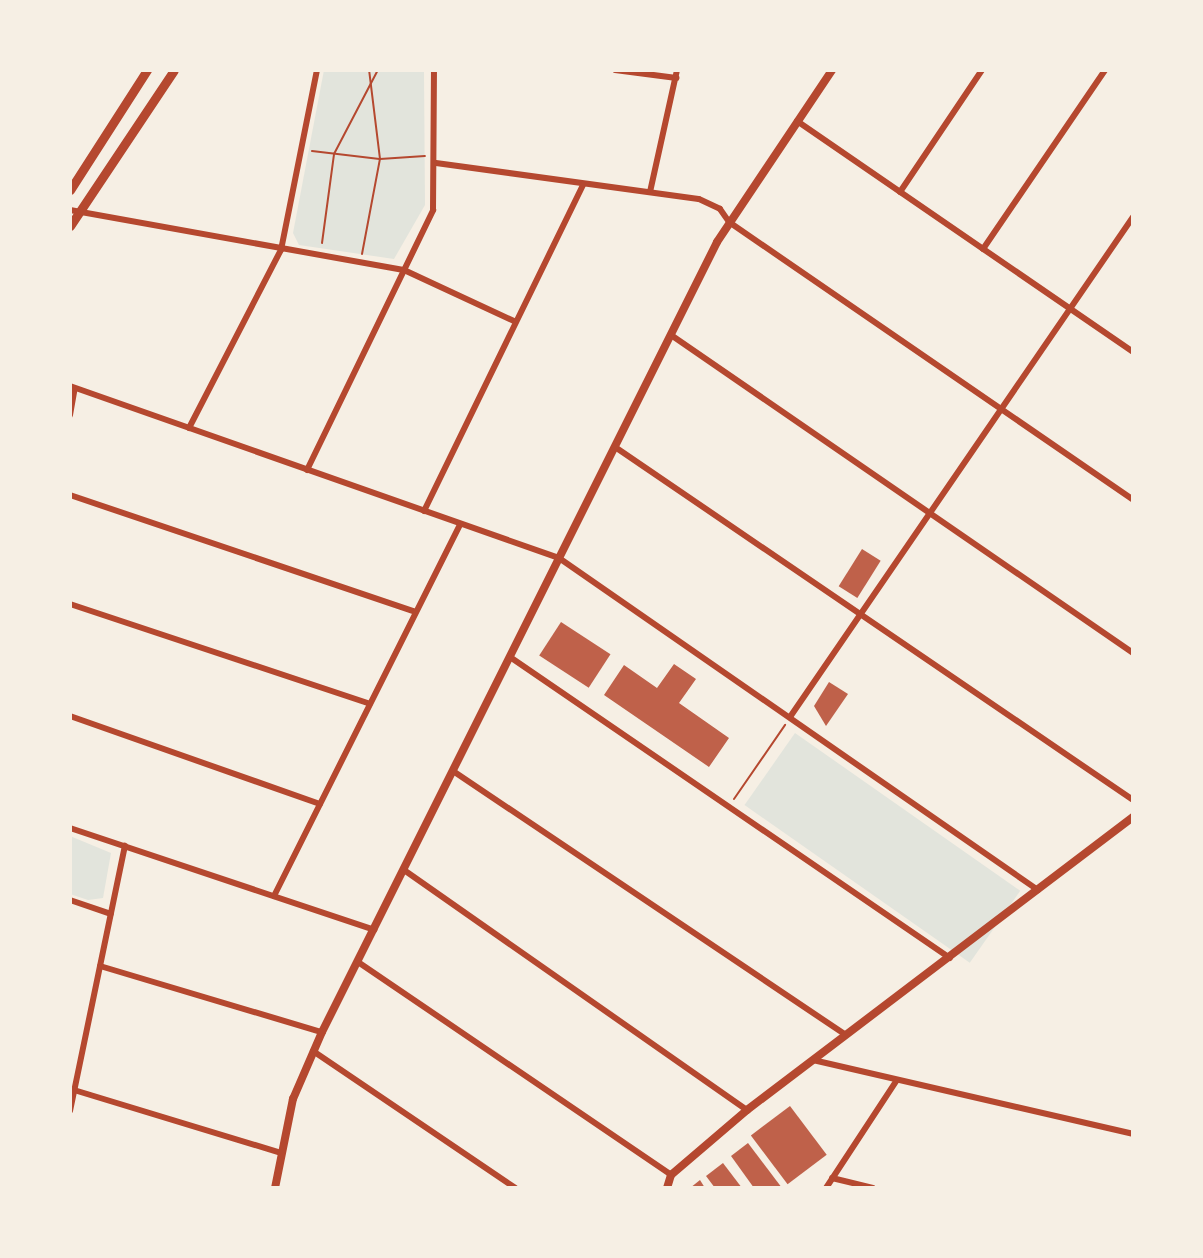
<!DOCTYPE html>
<style>
body{margin:0}
#map{position:relative;width:1203px;height:1258px;overflow:hidden;background:#f6efe4;font-family:Figtree,sans-serif}
div>[style]{position:absolute}
[style*='--x']{left:calc(var(--x)*1px);top:calc(var(--y)*1px);width:calc(var(--w)*1px);rotate:calc(var(--a)*1deg)}
.green>*{inset:0;background:#e2e4dc;transform-origin:0 0}
.building>*{inset:0;background:#bf614a;transform-origin:0 0}
.path>*{height:2px;margin:-1px;padding:0 1px;transform-origin:1px;border-radius:1px;background:#b5482f}
.minor>*{height:6px;margin:-3px;padding:0 3px;transform-origin:3px;border-radius:3px;background:#b5482f}
.tertiary>*{height:8px;margin:-4px;padding:0 4px;transform-origin:4px;border-radius:4px;background:#b5482f}
.secondary>*{height:9px;margin:-4.5px;padding:0 4.5px;transform-origin:4.5px;border-radius:4.5px;background:#b5482f}
span{translate:-50% -50%;white-space:nowrap;text-align:center;line-height:1.15;-webkit-text-stroke:6px #f6efe4;paint-order:stroke}
.frame{position:absolute;inset:0;border:72px solid #f6efe4;pointer-events:none}
</style>
<div id="map">
<div class="green">
<div style="clip-path:polygon(324px 70px,424px 70px,425px 205px,394px 259px,299px 245px,293px 233px)"></div>
<div style="left:795px;top:733px;width:275px;height:88px;rotate:35deg"></div>
<div style="clip-path:polygon(70px 836px,111px 853px,103px 898px,88px 900px,70px 894px)"></div>
</div>
<div class="building">
<div style="left:862px;top:549px;width:22px;height:44px;rotate:32deg"></div>
<div style="left:561px;top:622px;width:59px;height:40px;rotate:33deg"></div>
<div style="clip-path:polygon(674px 664px,696px 679px,679px 703px,729px 738px,709px 767px,604px 695px,624px 665px,657px 688px)"></div>
<div style="clip-path:polygon(829px 682px,848px 694px,826px 726px,814px 706px)"></div>
<div style="left:790px;top:1106px;width:61px;height:49px;rotate:53deg"></div>
<div style="clip-path:polygon(748px 1143px,782px 1188px,754px 1188px,731px 1156px)"></div>
<div style="clip-path:polygon(723px 1163px,742px 1188px,715px 1188px,706px 1176px)"></div>
<div style="clip-path:polygon(700px 1180px,705px 1188px,690px 1188px)"></div>
</div>
<div class="path">
<div style="--x:312;--y:151;--w:68;--a:6.7"></div>
<div style="--x:380;--y:159;--w:45;--a:-3.8"></div>
<div style="--x:322;--y:243;--w:90;--a:-82.3"></div>
<div style="--x:334;--y:154;--w:95;--a:-62.4"></div>
<div style="--x:362;--y:254;--w:97;--a:-79.3"></div>
<div style="--x:380;--y:159;--w:90;--a:-97"></div>
<div style="--x:734;--y:799;--w:90;--a:-55.4"></div>
</div>
<div class="minor">
<div style="--x:615;--y:70;--w:62;--a:7.5"></div>
<div style="--x:797;--y:121;--w:408;--a:34.5"></div>
<div style="--x:436;--y:163;--w:265;--a:7.8"></div>
<div style="--x:699;--y:199;--w:23;--a:25"></div>
<div style="--x:720;--y:209;--w:16;--a:55"></div>
<div style="--x:729;--y:222;--w:490;--a:34.5"></div>
<div style="--x:650;--y:192;--w:125;--a:-77.5"></div>
<div style="--x:900;--y:192;--w:147;--a:-56.1"></div>
<div style="--x:70;--y:210;--w:339;--a:10.2"></div>
<div style="--x:404;--y:270;--w:123;--a:24.9"></div>
<div style="--x:983;--y:249;--w:217;--a:-55.7"></div>
<div style="--x:671;--y:335;--w:561;--a:34.54"></div>
<div style="--x:70;--y:386;--w:518;--a:19.38"></div>
<div style="--x:559;--y:558;--w:583;--a:34.73"></div>
<div style="--x:70;--y:415;--w:27;--a:-80"></div>
<div style="--x:189;--y:428;--w:200;--a:-62.7"></div>
<div style="--x:281;--y:250;--w:184;--a:-78.7"></div>
<div style="--x:615;--y:447;--w:627;--a:34.27"></div>
<div style="--x:307;--y:470;--w:289;--a:-64.1"></div>
<div style="--x:433;--y:210;--w:140;--a:-89.6"></div>
<div style="--x:70;--y:495;--w:364;--a:18.7"></div>
<div style="--x:424;--y:511;--w:363;--a:-64"></div>
<div style="--x:70;--y:604;--w:316;--a:18.4"></div>
<div style="--x:510;--y:657;--w:533;--a:34.38"></div>
<div style="--x:70;--y:716;--w:265;--a:19.4"></div>
<div style="--x:790;--y:717;--w:606;--a:-55.55"></div>
<div style="--x:453;--y:771;--w:473;--a:33.9"></div>
<div style="--x:70;--y:828;--w:321;--a:18.5"></div>
<div style="--x:404;--y:870;--w:419;--a:35"></div>
<div style="--x:274;--y:896;--w:416;--a:-63.4"></div>
<div style="--x:70;--y:900;--w:43;--a:18.9"></div>
<div style="--x:358;--y:962;--w:379;--a:34.2"></div>
<div style="--x:100;--y:966;--w:232;--a:16.6"></div>
<div style="--x:313;--y:1051;--w:244;--a:34.1"></div>
<div style="--x:813;--y:1060;--w:328;--a:13"></div>
<div style="--x:74;--y:1090;--w:217;--a:16.9"></div>
<div style="--x:70;--y:1111;--w:271;--a:-78.3"></div>
<div style="--x:832;--y:1178;--w:42;--a:13.7"></div>
<div style="--x:826;--y:1188;--w:129;--a:-56.7"></div>
</div>
<div class="tertiary">
<div style="--x:275;--y:1188;--w:91;--a:-78.6"></div>
<div style="--x:293;--y:1099;--w:73;--a:-66.6"></div>
<div style="--x:322;--y:1032;--w:883;--a:-63.43"></div>
<div style="--x:717;--y:242;--w:207;--a:-56.2"></div>
<div style="--x:667;--y:1188;--w:14;--a:-73"></div>
<div style="--x:671;--y:1175;--w:100;--a:-40.5"></div>
<div style="--x:747;--y:1110;--w:485;--a:-37.2"></div>
</div>
<div class="secondary">
<div style="--x:70;--y:190;--w:143;--a:-57.3"></div>
<div style="--x:70;--y:226;--w:187;--a:-56.3"></div>
</div>
<div class="frame"></div>
</div>
